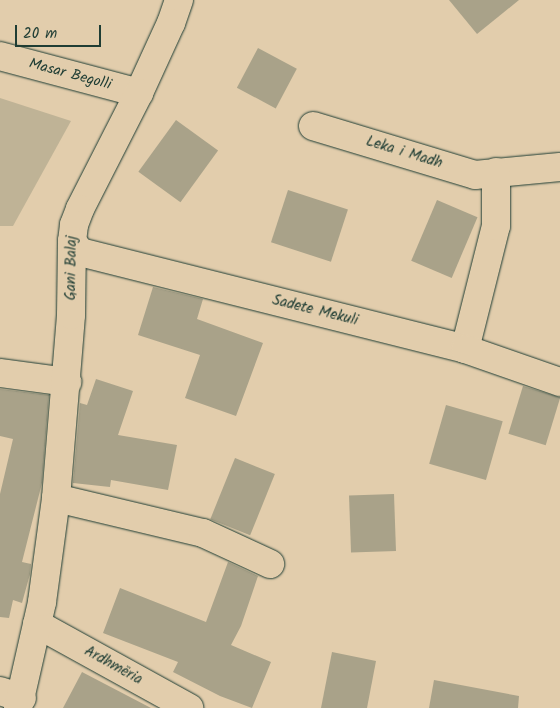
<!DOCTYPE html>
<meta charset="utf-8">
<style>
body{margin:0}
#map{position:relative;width:560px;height:708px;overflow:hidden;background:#e2cdac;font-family:Kalam,sans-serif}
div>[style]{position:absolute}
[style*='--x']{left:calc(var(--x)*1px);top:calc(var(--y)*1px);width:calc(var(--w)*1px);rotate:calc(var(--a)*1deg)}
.green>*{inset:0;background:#bfb396}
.building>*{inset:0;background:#a9a289;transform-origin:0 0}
.roads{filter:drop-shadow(0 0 1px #1f3d34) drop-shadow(0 0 1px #1f3d34)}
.minor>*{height:28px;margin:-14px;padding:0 14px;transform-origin:14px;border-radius:14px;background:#e2cdac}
.tertiary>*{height:28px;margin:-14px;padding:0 14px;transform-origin:14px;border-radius:14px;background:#e2cdac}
span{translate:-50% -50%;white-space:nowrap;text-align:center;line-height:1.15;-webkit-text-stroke:4px #e2cdac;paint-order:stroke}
.street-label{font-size:15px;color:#1f3d34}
.scale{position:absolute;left:15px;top:25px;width:86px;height:22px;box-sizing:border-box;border:2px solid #1f3d34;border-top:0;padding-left:6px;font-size:15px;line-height:18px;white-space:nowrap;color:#1f3d34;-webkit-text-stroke:4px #e2cdac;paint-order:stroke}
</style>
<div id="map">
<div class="green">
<div style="clip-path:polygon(0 98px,71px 121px,13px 226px,0 226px)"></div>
</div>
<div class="building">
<div style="clip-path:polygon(449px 0,519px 0,477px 34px)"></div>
<div style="left:258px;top:48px;width:44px;height:45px;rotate:28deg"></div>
<div style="left:176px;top:120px;width:52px;height:64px;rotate:36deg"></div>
<div style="left:288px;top:190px;width:63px;height:55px;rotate:18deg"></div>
<div style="left:437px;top:200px;width:44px;height:66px;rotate:23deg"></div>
<div style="clip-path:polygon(153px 287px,203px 299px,197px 319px,263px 343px,236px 416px,185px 398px,200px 355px,138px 335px)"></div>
<div style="clip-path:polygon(96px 379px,133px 391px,118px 435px,177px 445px,168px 490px,111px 480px,110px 487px,73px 483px,80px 403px,87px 405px)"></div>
<div style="left:523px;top:386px;width:39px;height:50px;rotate:17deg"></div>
<div style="clip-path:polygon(0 389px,49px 395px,42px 483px,22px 562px,31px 564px,30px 574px,22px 603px,13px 600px,9px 618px,0 617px,0 494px,13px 439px,0 436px)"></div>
<div style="left:446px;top:405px;width:59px;height:61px;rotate:16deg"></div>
<div style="left:235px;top:458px;width:43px;height:66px;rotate:22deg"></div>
<div style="left:394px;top:494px;width:57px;height:45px;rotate:88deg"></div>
<div style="clip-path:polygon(228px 562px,258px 576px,241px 626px,231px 645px,271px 662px,252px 708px,220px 696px,173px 672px,178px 662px,103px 633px,120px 588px,206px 622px)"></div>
<div style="clip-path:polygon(332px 652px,376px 661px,367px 708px,321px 708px)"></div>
<div style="clip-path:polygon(82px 672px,151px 708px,63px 708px)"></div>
<div style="clip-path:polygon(434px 680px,519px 696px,518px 708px,429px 708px)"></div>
</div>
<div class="roads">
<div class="minor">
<div style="--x:0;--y:56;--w:144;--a:14.9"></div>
<div style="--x:313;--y:126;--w:169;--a:16.8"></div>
<div style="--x:475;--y:175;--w:85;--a:-5.4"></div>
<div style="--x:465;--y:349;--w:127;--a:-75.9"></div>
<div style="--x:496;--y:226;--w:54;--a:-90"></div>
<div style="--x:0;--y:373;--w:68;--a:7.7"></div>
<div style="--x:56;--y:498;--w:151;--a:13.4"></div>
<div style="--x:203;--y:533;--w:74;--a:24.8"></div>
<div style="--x:37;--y:624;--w:174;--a:28.9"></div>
<div style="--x:0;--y:691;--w:23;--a:18"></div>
<div style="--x:18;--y:708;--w:109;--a:-77.2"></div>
<div style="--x:42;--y:602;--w:105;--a:-82.3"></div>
<div style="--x:56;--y:498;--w:184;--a:-85.3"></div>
<div style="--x:71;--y:315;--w:74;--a:-89.2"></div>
</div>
<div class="tertiary">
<div style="--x:179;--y:0;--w:24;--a:109"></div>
<div style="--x:171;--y:23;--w:77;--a:114.6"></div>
<div style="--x:139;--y:93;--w:130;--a:117"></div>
<div style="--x:80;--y:209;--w:17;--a:111"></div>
<div style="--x:74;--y:225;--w:16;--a:97"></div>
<div style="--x:72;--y:241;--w:14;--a:54"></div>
<div style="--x:80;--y:252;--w:397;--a:14.1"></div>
<div style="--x:465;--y:349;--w:101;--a:19.2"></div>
</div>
</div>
<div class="street-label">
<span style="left:70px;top:75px;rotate:15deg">Masar Begolli</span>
<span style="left:404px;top:153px;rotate:17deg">Leka i Madh</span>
<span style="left:72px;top:268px;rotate:-89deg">Gani Balaj</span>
<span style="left:315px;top:311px;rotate:14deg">Sadete Mekuli</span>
<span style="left:113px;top:666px;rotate:29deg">Ardhmëria</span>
</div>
<div class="scale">20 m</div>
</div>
